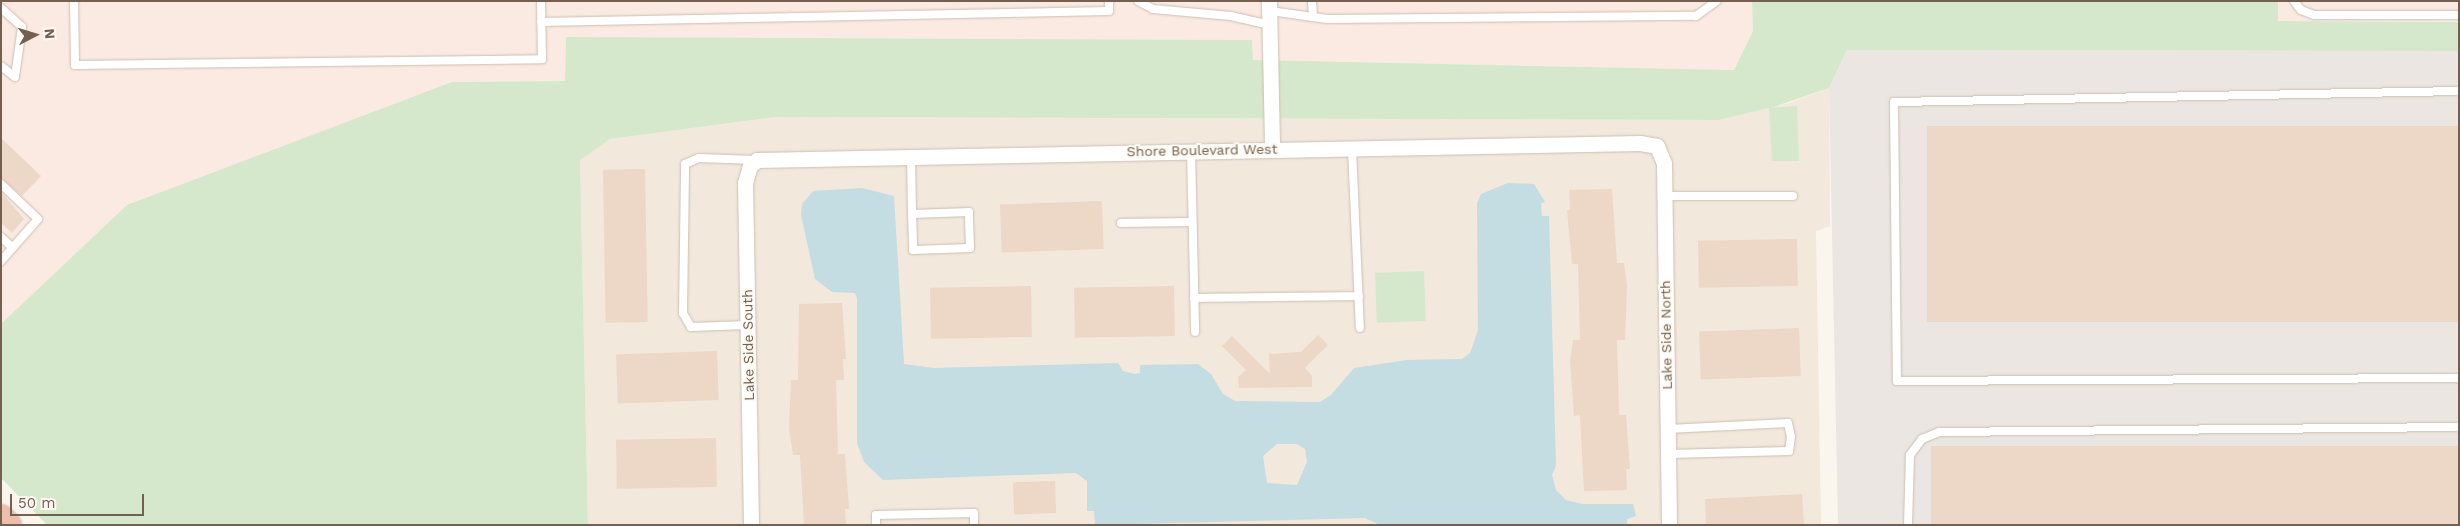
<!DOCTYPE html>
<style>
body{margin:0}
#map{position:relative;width:2460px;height:526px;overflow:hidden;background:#fbf6ed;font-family:"Work Sans",sans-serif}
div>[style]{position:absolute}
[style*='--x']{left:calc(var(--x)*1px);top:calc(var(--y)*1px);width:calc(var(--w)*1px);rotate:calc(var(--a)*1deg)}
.residential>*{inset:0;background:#f2e8dc}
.commercial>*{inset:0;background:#faeae2;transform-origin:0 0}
.industrial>*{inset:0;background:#ebe6e1}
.green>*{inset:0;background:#d6e8cc;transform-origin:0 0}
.water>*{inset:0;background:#c3dde3}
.building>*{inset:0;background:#edd7c7;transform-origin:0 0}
.roads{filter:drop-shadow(0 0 1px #ccbfb3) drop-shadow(0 0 1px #ccbfb3)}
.lane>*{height:8px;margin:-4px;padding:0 4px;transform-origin:4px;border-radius:4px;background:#fff}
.street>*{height:15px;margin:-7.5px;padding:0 7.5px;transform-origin:7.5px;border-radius:7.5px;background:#fff}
.highway>*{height:26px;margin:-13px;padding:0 13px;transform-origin:13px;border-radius:13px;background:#edbeab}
span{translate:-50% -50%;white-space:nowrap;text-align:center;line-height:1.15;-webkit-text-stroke:4px #fefaf3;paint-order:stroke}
.street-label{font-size:14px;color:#745f51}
.frame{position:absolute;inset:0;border:2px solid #745f51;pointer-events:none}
.north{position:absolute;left:10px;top:10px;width:50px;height:50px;-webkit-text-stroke:4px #fefaf3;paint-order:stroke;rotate:85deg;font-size:14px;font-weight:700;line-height:20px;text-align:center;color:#745f51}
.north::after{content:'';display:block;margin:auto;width:18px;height:22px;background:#745f51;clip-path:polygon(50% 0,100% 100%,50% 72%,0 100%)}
.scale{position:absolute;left:10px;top:494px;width:134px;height:22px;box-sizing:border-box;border:2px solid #745f51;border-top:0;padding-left:6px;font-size:15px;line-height:18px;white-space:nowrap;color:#745f51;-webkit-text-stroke:4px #fefaf3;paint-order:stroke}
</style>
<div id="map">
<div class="residential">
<div style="clip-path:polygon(1829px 88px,1830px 226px,1816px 231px,1821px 525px,588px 525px,580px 159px,610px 139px,775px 117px,1719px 120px,1789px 103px)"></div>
</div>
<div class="commercial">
<div style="clip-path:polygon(1px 1px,1752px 1px,1753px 31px,1734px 70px,1253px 60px,1252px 40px,566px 37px,565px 81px,452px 82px,1px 324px)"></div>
<div style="left:2278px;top:1px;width:181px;height:20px"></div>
</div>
<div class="industrial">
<div style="clip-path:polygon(1847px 50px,2459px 51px,2459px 525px,1838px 525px,1829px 88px)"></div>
</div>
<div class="green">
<div style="clip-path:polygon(1752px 1px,2278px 1px,2278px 21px,2459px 22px,2459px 51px,1847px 50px,1829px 88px,1771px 108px,1797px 106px,1799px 161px,1772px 161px,1769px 108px,1719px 120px,775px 117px,610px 139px,580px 160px,588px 525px,47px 525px,1px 478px,1px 324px,127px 205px,452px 82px,565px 81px,566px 37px,1252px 40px,1253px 60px,1734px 70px,1753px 31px)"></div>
<div style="left:1424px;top:271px;width:50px;height:49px;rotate:88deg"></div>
</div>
<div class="water">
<div style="clip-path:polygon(evenodd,1508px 183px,1534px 184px,1545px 202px,1541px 203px,1542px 216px,1549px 216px,1556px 466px,1552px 475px,1556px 490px,1566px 500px,1582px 504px,1633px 504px,1636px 516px,1627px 519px,1627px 525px,1380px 525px,1365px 518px,1095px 525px,1094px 511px,1087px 511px,1087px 481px,1076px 473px,883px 480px,864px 462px,857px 443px,857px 298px,855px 293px,832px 292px,815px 279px,801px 215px,802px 204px,813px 191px,862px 188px,894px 196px,904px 364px,934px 368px,1118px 363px,1123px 371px,1135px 374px,1140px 373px,1140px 365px,1198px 364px,1211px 374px,1223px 394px,1235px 401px,1320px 402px,1331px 395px,1354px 368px,1407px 360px,1462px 359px,1470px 353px,1478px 330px,1477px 203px,1481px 194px,1508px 183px,1277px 444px,1297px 444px,1305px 449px,1307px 462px,1297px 485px,1267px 483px,1263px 456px,1277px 444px)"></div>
</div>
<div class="building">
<div style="left:2459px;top:126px;width:196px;height:532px;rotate:90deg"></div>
<div style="clip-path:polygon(1px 138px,41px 176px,22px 196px,1px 178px)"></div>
<div style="left:645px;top:169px;width:153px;height:42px;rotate:89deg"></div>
<div style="clip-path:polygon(1612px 189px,1617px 263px,1624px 263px,1627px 285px,1625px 340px,1617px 340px,1619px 415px,1626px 415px,1630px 469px,1626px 469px,1627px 490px,1584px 491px,1580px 415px,1574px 416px,1570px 361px,1573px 340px,1580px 340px,1578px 264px,1572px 264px,1567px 210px,1570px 210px,1569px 190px)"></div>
<div style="clip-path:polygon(1px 192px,24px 219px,12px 233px,1px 223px)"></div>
<div style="left:1102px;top:201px;width:48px;height:102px;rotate:88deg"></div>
<div style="left:1797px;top:239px;width:47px;height:99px;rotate:89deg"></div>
<div style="left:1031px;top:286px;width:51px;height:101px;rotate:89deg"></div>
<div style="left:1174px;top:286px;width:50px;height:100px;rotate:89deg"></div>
<div style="clip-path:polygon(842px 303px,846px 359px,843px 359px,844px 380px,836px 380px,838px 454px,845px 454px,849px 509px,845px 509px,846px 525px,804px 525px,800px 455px,793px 455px,789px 428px,791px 380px,798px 380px,799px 304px)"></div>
<div style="left:1799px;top:328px;width:48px;height:100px;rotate:88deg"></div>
<div style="clip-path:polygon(1318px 335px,1328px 345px,1305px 368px,1312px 376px,1312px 387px,1239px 388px,1238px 377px,1246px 370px,1222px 346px,1232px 336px,1270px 374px,1269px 354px,1301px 352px)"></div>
<div style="left:717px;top:351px;width:49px;height:101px;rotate:88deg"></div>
<div style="left:716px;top:438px;width:49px;height:100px;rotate:89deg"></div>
<div style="left:2459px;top:446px;width:79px;height:528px;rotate:90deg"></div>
<div style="left:1055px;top:481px;width:32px;height:42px;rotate:88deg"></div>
<div style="clip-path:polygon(1802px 494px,1804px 525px,1706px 525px,1705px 499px)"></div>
</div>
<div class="roads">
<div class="lane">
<div style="--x:74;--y:1;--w:64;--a:89.1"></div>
<div style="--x:75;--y:65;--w:467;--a:-0.7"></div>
<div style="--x:542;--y:59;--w:58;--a:-91"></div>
<div style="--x:1138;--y:1;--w:17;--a:28"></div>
<div style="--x:1153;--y:9;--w:78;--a:5.1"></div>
<div style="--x:1231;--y:16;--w:40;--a:13"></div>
<div style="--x:1312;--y:1;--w:16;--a:86"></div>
<div style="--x:2294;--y:1;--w:11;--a:52"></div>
<div style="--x:2301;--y:10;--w:14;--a:21"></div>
<div style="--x:2314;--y:15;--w:145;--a:0"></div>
<div style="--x:1;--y:8;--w:28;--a:42"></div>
<div style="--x:22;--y:27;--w:50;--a:98"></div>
<div style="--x:15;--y:77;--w:18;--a:-142"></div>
<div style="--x:1270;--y:11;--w:58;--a:8"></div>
<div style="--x:1327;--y:19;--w:369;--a:-0.5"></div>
<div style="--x:1696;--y:16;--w:26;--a:-36"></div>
<div style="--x:541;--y:22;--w:568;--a:-1.11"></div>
<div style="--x:1109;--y:11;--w:10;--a:-90"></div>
<div style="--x:2459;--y:91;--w:565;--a:178.88"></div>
<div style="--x:1894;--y:102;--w:279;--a:89.4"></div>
<div style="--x:1897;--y:381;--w:562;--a:-0.31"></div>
<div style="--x:1352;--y:148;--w:180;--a:87.5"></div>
<div style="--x:1191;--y:150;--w:182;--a:88.7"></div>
<div style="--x:911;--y:155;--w:59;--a:89"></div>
<div style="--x:912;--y:214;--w:36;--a:88"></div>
<div style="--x:913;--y:250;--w:57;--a:-2"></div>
<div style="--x:970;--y:248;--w:36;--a:-92"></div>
<div style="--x:969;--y:212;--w:57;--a:178"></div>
<div style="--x:1;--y:184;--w:51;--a:43.4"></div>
<div style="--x:38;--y:219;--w:56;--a:131.4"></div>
<div style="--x:1664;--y:196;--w:129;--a:0"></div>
<div style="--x:1121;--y:223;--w:71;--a:-0.8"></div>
<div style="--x:1;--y:237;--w:16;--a:43"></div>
<div style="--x:1194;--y:298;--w:165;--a:-0.7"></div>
<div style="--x:748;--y:325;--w:57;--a:178"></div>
<div style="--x:691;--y:327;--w:16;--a:-120"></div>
<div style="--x:683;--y:313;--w:149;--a:-89.2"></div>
<div style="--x:685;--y:164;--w:15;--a:-23"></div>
<div style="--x:699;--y:158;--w:56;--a:2"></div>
<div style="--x:1668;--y:429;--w:120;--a:-2.9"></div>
<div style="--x:1788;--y:423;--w:14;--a:78"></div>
<div style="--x:1791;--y:437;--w:14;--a:98"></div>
<div style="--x:1789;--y:451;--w:121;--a:178.6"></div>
<div style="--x:876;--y:525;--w:10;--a:-90"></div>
<div style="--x:876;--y:515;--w:98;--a:-1.2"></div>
<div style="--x:974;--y:513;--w:12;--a:90"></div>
<div style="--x:1908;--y:525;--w:70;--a:-88.4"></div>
<div style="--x:1910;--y:455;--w:20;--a:-53"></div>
<div style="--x:1922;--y:439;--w:18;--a:-22"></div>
<div style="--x:1939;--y:432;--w:520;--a:-0.55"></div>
</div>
<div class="street">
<div style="--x:1269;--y:1;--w:148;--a:88.8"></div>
<div style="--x:751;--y:525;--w:342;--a:-91"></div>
<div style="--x:745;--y:183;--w:18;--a:-74"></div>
<div style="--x:750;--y:166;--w:9;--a:-41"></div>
<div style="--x:757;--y:160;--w:883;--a:-1.1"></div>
<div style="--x:1640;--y:143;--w:17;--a:10"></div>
<div style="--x:1657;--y:146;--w:18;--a:68"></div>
<div style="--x:1664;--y:163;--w:362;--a:89.2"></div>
</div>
<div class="highway">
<div style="--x:1;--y:518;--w:10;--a:45"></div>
</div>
</div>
<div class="street-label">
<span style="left:1202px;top:150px;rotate:-1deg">Shore Boulevard West</span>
<span style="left:1666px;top:335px;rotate:-91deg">Lake Side North</span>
<span style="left:748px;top:345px;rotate:-91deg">Lake Side South</span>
</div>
<div class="frame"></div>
<div class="north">N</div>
<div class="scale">50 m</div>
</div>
